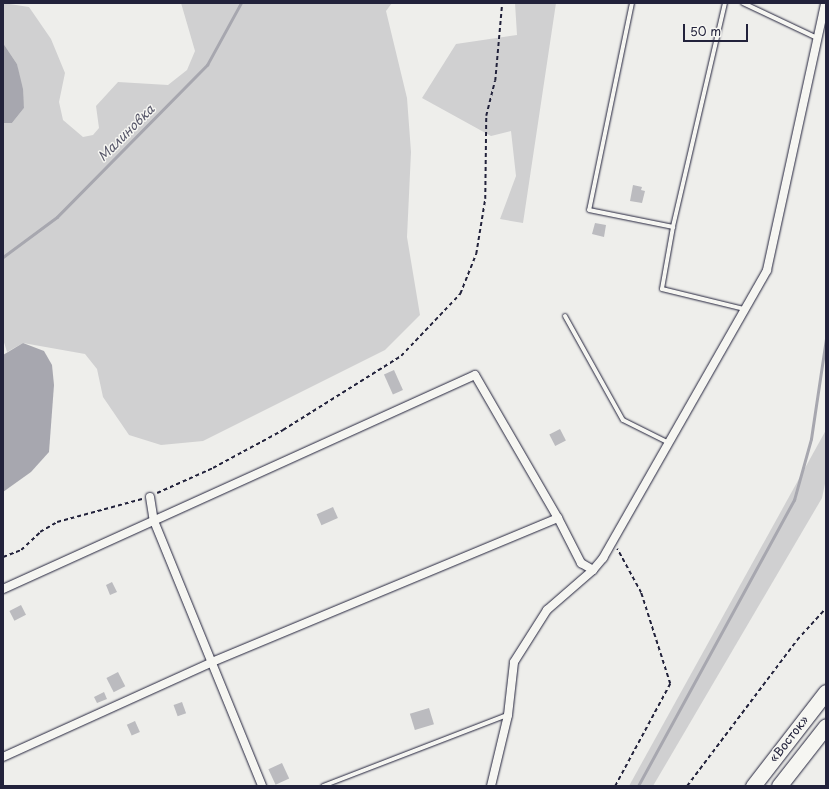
<!DOCTYPE html>
<meta charset="utf-8">
<style>
body{margin:0}
#map{position:relative;width:829px;height:789px;overflow:hidden;background:#eeeeeb;font-family:"Playpen Sans",sans-serif}
div>[style]{position:absolute}
[style*='--x']{left:calc(var(--x)*1px);top:calc(var(--y)*1px);width:calc(var(--w)*1px);rotate:calc(var(--a)*1deg)}
.green>*{inset:0;background:#d0d0d1}
.water>*{inset:0;background:#a7a7af}
.stream>*{height:2.5px;margin:-1.25px;padding:0 1.25px;transform-origin:1.25px;border-radius:1.25px;background:#a7a7af}
.building>*{inset:0;background:#bbbbbf;transform-origin:0 0}
.path>*{height:1.5px;margin-top:-0.75px;transform-origin:0;background:repeating-linear-gradient(90deg,#22223b 0 4px,transparent 0 7px)}
.roads{filter:drop-shadow(0 0 1px #22223b) drop-shadow(0 0 1px #22223b)}
.lane>*{height:4px;margin:-2px;padding:0 2px;transform-origin:2px;border-radius:2px;background:#f6f6f2}
.street>*{height:8px;margin:-4px;padding:0 4px;transform-origin:4px;border-radius:4px;background:#f6f6f2}
.highway>*{height:15px;margin:-7.5px;padding:0 7.5px;transform-origin:7.5px;border-radius:7.5px;background:#f6f6f2}
span{translate:-50% -50%;white-space:nowrap;text-align:center;line-height:1.15;-webkit-text-stroke:3px #f6f6f2;paint-order:stroke}
.street-label{font-size:12px;color:#22223b}
.water-label{font-size:13px;color:#575769;font-style:italic}
.frame{position:absolute;inset:0;border:4px solid #22223b;pointer-events:none}
.scale{position:absolute;left:683px;top:24px;width:65px;height:18px;box-sizing:border-box;border:2px solid #22223b;border-top:0;padding-left:5px;font-size:12px;line-height:14px;white-space:nowrap;color:#22223b;-webkit-text-stroke:3px #f6f6f2;paint-order:stroke}
</style>
<div id="map">
<div class="green">
<div style="clip-path:polygon(3px 3px,29px 7px,51px 39px,65px 73px,59px 102px,63px 120px,83px 137px,93px 135px,99px 128px,96px 106px,118px 82px,168px 85px,187px 70px,195px 51px,181px 3px,392px 3px,386px 11px,407px 98px,411px 152px,407px 237px,420px 315px,385px 350px,203px 441px,161px 445px,129px 435px,103px 397px,97px 369px,85px 354px,23px 343px,7px 352px,3px 339px,3px 123px,12px 123px,24px 108px,17px 64px,3px 43px)"></div>
<div style="clip-path:polygon(515px 3px,556px 3px,523px 223px,500px 219px,516px 176px,511px 131px,491px 136px,422px 98px,456px 44px,517px 35px)"></div>
<div style="clip-path:polygon(826px 430px,826px 479px,822px 498px,653px 786px,629px 786px)"></div>
</div>
<div class="water">
<div style="clip-path:polygon(3px 43px,17px 64px,23px 89px,24px 108px,12px 123px,3px 123px)"></div>
<div style="clip-path:polygon(23px 343px,44px 351px,52px 365px,54px 385px,49px 452px,31px 472px,3px 492px,3px 355px)"></div>
</div>
<div class="stream">
<div style="--x:3;--y:257;--w:67;--a:-36.5"></div>
<div style="--x:57;--y:217;--w:214;--a:-45.4"></div>
<div style="--x:207;--y:65;--w:71;--a:-61.3"></div>
<div style="--x:638;--y:786;--w:326;--a:-61.4"></div>
<div style="--x:794;--y:500;--w:63;--a:-74.4"></div>
<div style="--x:811;--y:439;--w:101;--a:-81.5"></div>
</div>
<div class="building">
<div style="clip-path:polygon(633px 185px,642px 187px,641px 190px,645px 191px,642px 203px,630px 201px)"></div>
<div style="clip-path:polygon(595px 223px,606px 225px,604px 237px,592px 234px)"></div>
<div style="left:394px;top:370px;width:22px;height:11px;rotate:66deg"></div>
<div style="left:560px;top:429px;width:13px;height:12px;rotate:63deg"></div>
<div style="left:333px;top:507px;width:12px;height:18px;rotate:66deg"></div>
<div style="clip-path:polygon(112px 582px,117px 592px,110px 595px,106px 585px)"></div>
<div style="left:21px;top:605px;width:11px;height:13px;rotate:63deg"></div>
<div style="left:118px;top:672px;width:16px;height:13px;rotate:63deg"></div>
<div style="clip-path:polygon(104px 692px,107px 699px,97px 703px,94px 697px)"></div>
<div style="left:182px;top:702px;width:12px;height:9px;rotate:70deg"></div>
<div style="left:429px;top:708px;width:17px;height:20px;rotate:73deg"></div>
<div style="left:135px;top:721px;width:12px;height:9px;rotate:66deg"></div>
<div style="left:282px;top:763px;width:17px;height:15px;rotate:65deg"></div>
</div>
<div class="path">
<div style="--x:157;--y:493;--w:61;--a:-24.1"></div>
<div style="--x:213;--y:468;--w:80;--a:-28.5"></div>
<div style="--x:283;--y:430;--w:139;--a:-32.1"></div>
<div style="--x:401;--y:356;--w:86;--a:-46.4"></div>
<div style="--x:460;--y:294;--w:43;--a:-68.2"></div>
<div style="--x:476;--y:254;--w:56;--a:-80.7"></div>
<div style="--x:485;--y:199;--w:83;--a:-89.3"></div>
<div style="--x:486;--y:116;--w:36;--a:-76"></div>
<div style="--x:495;--y:81;--w:78;--a:-84.9"></div>
<div style="--x:3;--y:557;--w:19;--a:-21"></div>
<div style="--x:21;--y:550;--w:26;--a:-43"></div>
<div style="--x:40;--y:532;--w:20;--a:-30"></div>
<div style="--x:57;--y:522;--w:88;--a:-15.1"></div>
<div style="--x:615;--y:786;--w:116;--a:-61.7"></div>
<div style="--x:670;--y:684;--w:96;--a:-107.7"></div>
<div style="--x:641;--y:593;--w:50;--a:-118.6"></div>
<div style="--x:687;--y:786;--w:183;--a:-53"></div>
<div style="--x:797;--y:640;--w:43;--a:-47.8"></div>
</div>
<div class="roads">
<div class="lane">
<div style="--x:632;--y:3;--w:211;--a:101.7"></div>
<div style="--x:589;--y:210;--w:86;--a:11.4"></div>
<div style="--x:725;--y:3;--w:230;--a:103.1"></div>
<div style="--x:673;--y:227;--w:63;--a:100.1"></div>
<div style="--x:662;--y:289;--w:84;--a:13.7"></div>
<div style="--x:743;--y:3;--w:82;--a:25.3"></div>
<div style="--x:565;--y:316;--w:119;--a:60.9"></div>
<div style="--x:623;--y:420;--w:51;--a:26.6"></div>
<div style="--x:323;--y:786;--w:197;--a:-21.1"></div>
</div>
<div class="street">
<div style="--x:150;--y:497;--w:24;--a:81"></div>
<div style="--x:154;--y:521;--w:286;--a:67.8"></div>
<div style="--x:3;--y:589;--w:518;--a:-24.39"></div>
<div style="--x:475;--y:375;--w:165;--a:59.9"></div>
<div style="--x:3;--y:757;--w:230;--a:-24.4"></div>
<div style="--x:212;--y:662;--w:375;--a:-22.6"></div>
<div style="--x:558;--y:518;--w:51;--a:62.9"></div>
<div style="--x:581;--y:563;--w:14;--a:30"></div>
<div style="--x:593;--y:570;--w:16;--a:-50"></div>
<div style="--x:603;--y:558;--w:331;--a:-60.3"></div>
<div style="--x:767;--y:270;--w:273;--a:-77.7"></div>
<div style="--x:491;--y:786;--w:73;--a:-76.5"></div>
<div style="--x:508;--y:715;--w:53;--a:-83.5"></div>
<div style="--x:514;--y:662;--w:62;--a:-57.6"></div>
<div style="--x:547;--y:610;--w:61;--a:-41"></div>
</div>
<div class="highway">
<div style="--x:753;--y:786;--w:119;--a:-52.2"></div>
<div style="--x:779;--y:786;--w:76;--a:-51.9"></div>
</div>
</div>
<div class="street-label">
<span style="left:789px;top:739px;rotate:-52deg">«Восток»</span>
</div>
<div class="water-label">
<span style="left:126px;top:133px;rotate:-45deg">Малиновка</span>
</div>
<div class="frame"></div>
<div class="scale">50 m</div>
</div>
